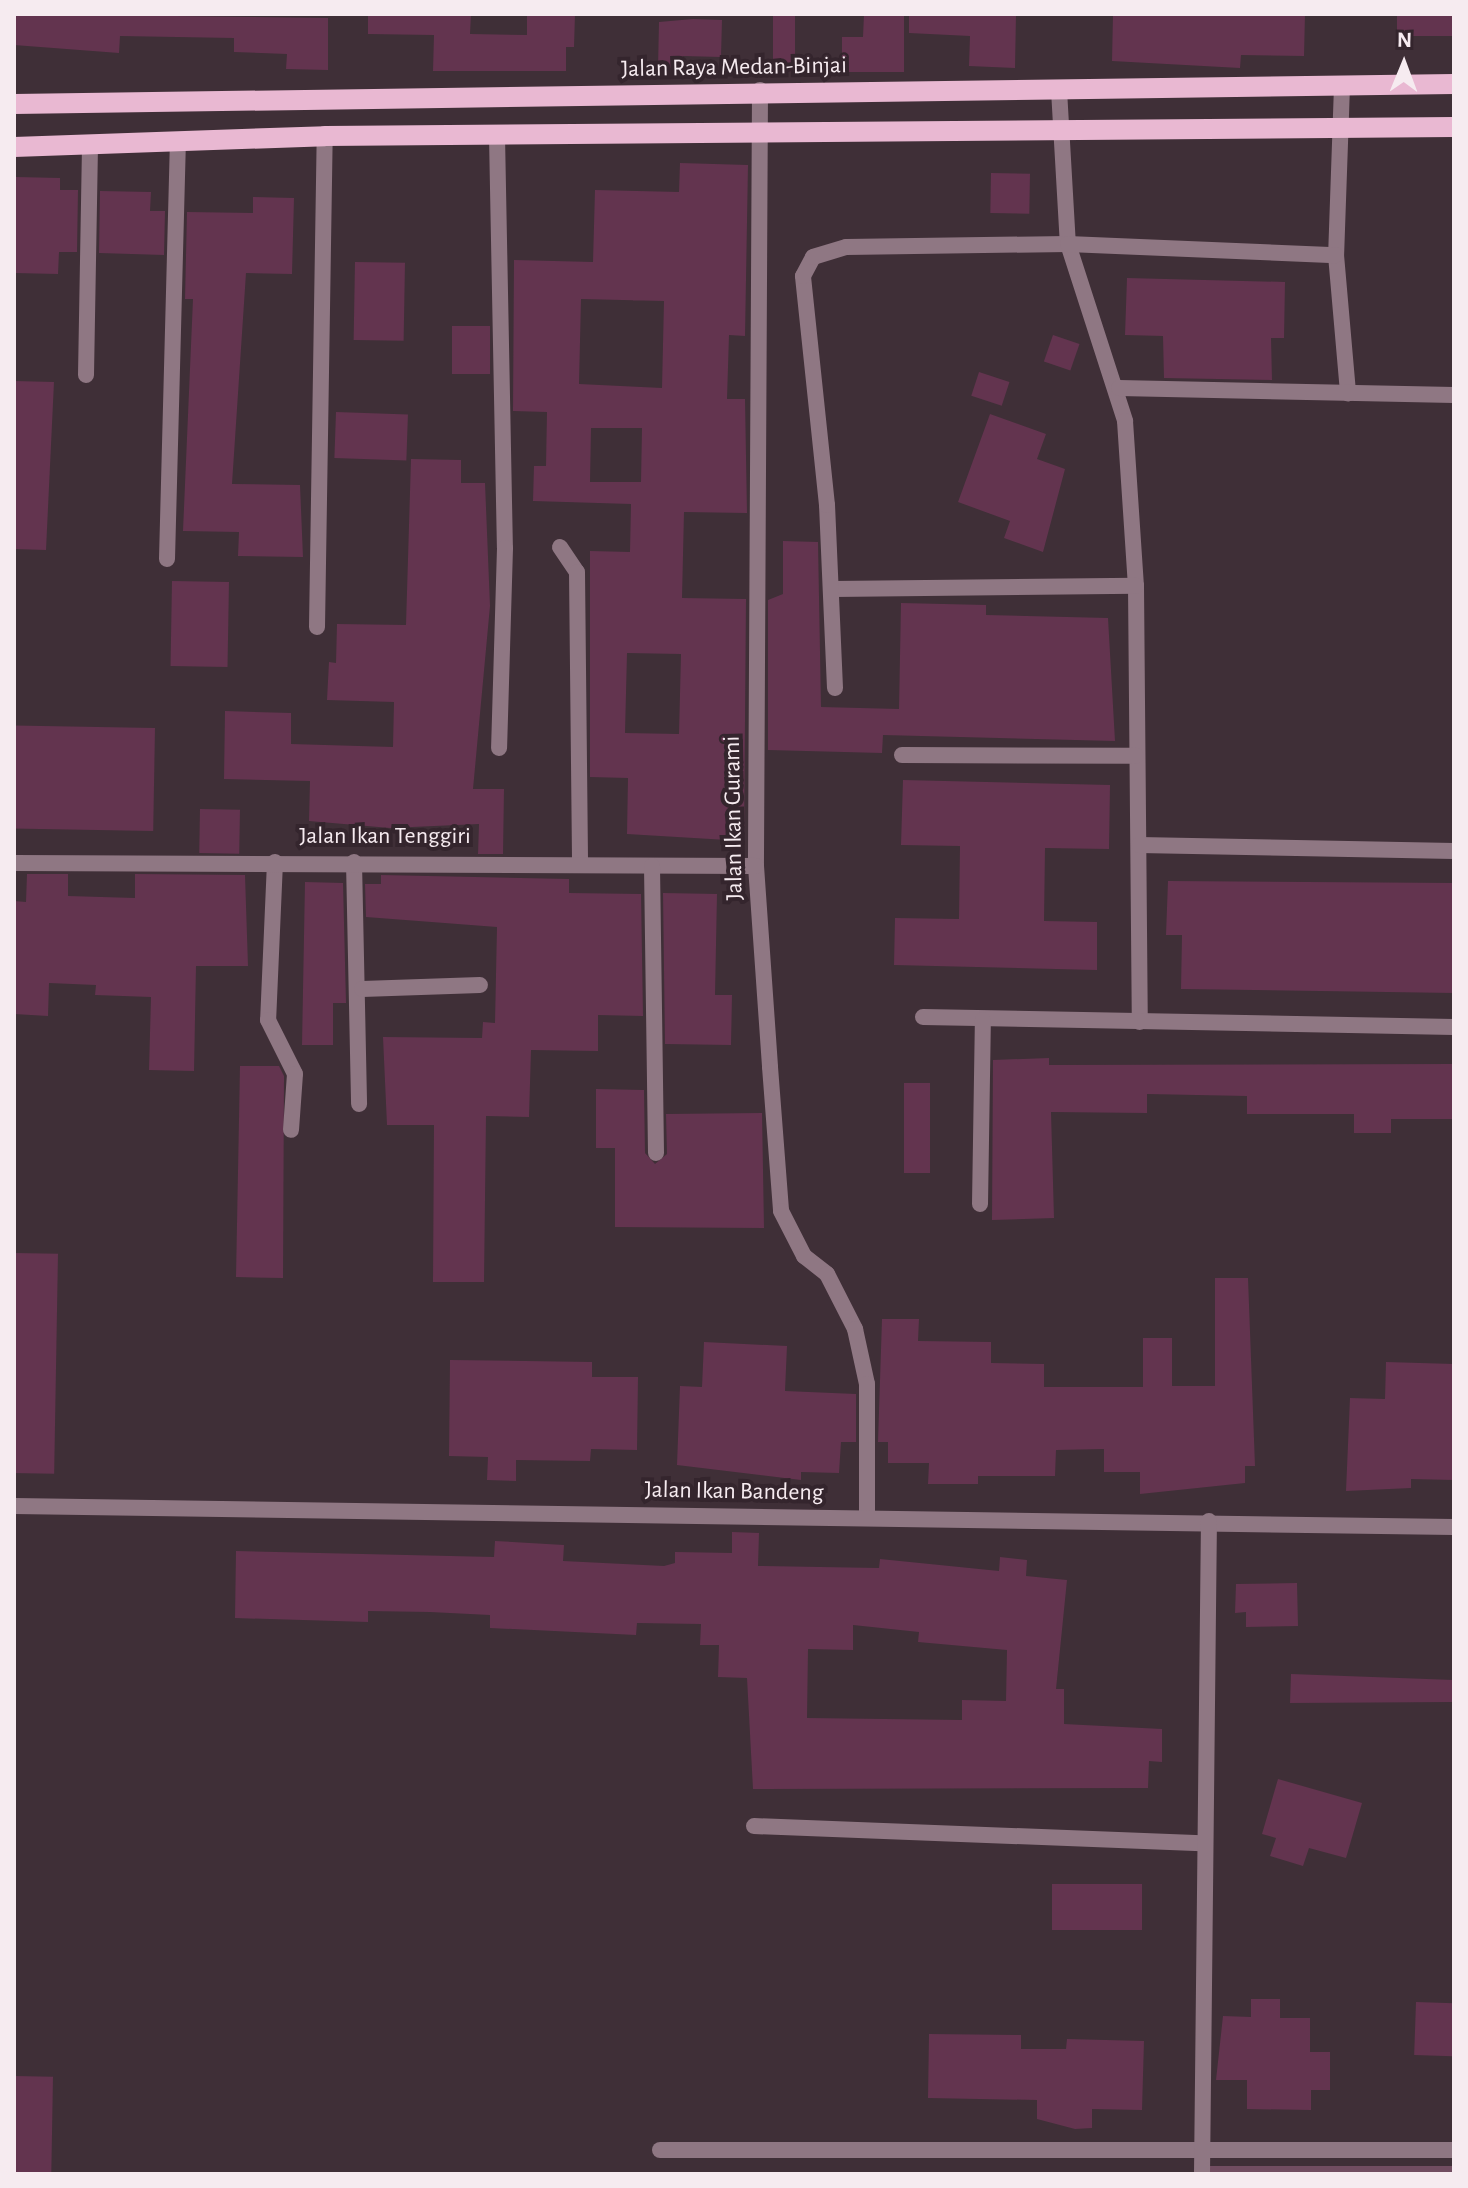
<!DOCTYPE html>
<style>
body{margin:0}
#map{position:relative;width:1468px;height:2188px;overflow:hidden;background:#3f2f37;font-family:"Alegreya Sans",sans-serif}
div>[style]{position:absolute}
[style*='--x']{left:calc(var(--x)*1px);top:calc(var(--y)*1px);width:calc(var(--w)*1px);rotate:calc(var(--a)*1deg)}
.green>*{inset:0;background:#714d61;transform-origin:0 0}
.building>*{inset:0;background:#63344f;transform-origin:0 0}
.service>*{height:16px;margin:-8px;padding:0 8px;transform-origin:8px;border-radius:8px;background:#8f7783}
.minor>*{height:16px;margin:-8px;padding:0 8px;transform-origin:8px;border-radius:8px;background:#8f7783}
.primary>*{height:20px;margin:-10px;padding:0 10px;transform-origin:10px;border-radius:10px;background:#e9b8d2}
span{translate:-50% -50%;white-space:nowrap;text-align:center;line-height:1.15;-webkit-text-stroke:8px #34252d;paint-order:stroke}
.street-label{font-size:24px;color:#f6ebf0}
.frame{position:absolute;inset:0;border:16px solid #f6ebf0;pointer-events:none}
.north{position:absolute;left:1364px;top:24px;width:80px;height:80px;-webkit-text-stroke:6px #34252d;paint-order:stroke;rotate:1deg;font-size:22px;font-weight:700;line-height:32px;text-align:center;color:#f6ebf0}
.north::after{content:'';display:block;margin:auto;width:28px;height:36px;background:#f6ebf0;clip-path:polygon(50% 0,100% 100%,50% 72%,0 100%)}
</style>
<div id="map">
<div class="green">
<div style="left:1209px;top:2166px;width:245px;height:8px"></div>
</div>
<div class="building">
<div style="clip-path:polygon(14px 14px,328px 18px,328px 70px,286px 69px,287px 54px,234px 52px,234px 38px,120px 36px,119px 53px,14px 45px)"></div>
<div style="clip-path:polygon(368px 14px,471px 14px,470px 34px,527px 35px,527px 14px,575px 14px,574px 47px,566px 47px,566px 71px,433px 71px,434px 35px,368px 34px)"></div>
<div style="left:773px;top:14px;width:22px;height:58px"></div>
<div style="clip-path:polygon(864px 14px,904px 14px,904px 72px,842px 72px,842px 37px,863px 37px)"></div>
<div style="clip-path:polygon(909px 14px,1016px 14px,1015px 68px,969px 66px,970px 36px,909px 33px)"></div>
<div style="clip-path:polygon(1113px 14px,1305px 14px,1304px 56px,1241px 55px,1240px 68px,1112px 61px)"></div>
<div style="left:1397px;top:14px;width:57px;height:22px"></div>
<div style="clip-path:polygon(693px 19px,722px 20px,721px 57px,683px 56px,683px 68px,658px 68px,659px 22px)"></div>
<div style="clip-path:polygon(evenodd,680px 163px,748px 165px,745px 336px,729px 335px,727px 399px,745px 399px,747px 513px,684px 512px,682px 598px,746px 599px,744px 841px,627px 834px,628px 778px,590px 777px,590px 551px,630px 552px,631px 504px,533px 501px,534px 466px,546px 466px,547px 412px,513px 411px,514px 260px,593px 262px,595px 190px,679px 192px,680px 163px,581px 299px,664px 301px,662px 388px,579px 384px,581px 299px,680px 163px,591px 428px,642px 428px,641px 482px,590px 482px,591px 428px,680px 163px,627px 653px,681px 654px,679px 734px,625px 733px,627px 653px)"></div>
<div style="left:991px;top:173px;width:39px;height:40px;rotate:1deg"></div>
<div style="clip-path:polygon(16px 177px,60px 178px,60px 190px,78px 190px,77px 252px,59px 252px,58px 274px,14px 273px)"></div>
<div style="clip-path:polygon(100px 191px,151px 192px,150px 211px,165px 211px,164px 255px,99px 253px)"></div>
<div style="clip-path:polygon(253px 197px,294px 198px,292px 274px,246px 273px,232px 484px,300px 485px,303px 557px,238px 556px,239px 532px,183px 531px,193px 299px,185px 299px,187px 212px,253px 213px)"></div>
<div style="left:355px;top:262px;width:50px;height:78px;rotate:1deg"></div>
<div style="clip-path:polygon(1127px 278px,1285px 282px,1284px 338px,1271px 338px,1272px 380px,1164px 378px,1163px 336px,1125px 335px)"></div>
<div style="left:452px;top:326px;width:38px;height:48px"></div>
<div style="left:1053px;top:335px;width:28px;height:28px;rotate:19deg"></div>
<div style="left:979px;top:372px;width:32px;height:25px;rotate:18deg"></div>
<div style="clip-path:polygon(14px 381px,54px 382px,46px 550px,14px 549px)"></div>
<div style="left:336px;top:412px;width:72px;height:46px;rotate:2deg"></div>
<div style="clip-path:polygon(990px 414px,1046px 434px,1037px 459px,1065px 469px,1043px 552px,1004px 538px,1010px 521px,958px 502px)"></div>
<div style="clip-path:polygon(411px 459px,461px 460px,461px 483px,485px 483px,490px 606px,473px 789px,504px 789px,503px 854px,478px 854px,479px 824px,390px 828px,309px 821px,310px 781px,224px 779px,225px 711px,291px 713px,291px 744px,393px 747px,394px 702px,327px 700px,329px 662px,336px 663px,337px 624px,406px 625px)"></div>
<div style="clip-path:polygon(783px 541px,818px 542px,821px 707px,899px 709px,901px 603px,986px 605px,986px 615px,1108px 618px,1115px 741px,883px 735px,882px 753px,768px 750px,768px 600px,783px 594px)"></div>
<div style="left:172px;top:581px;width:57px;height:85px;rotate:1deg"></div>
<div style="left:155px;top:728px;width:103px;height:141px;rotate:91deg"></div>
<div style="clip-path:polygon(903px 780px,1110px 785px,1109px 849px,1045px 848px,1044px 921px,1097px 922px,1097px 970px,894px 965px,895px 918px,959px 919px,960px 846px,901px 845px)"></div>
<div style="left:200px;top:809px;width:40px;height:44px;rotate:1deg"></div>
<div style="clip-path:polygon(27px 874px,68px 874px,68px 896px,135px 898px,135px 874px,245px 875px,248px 966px,196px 966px,194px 1071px,149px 1070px,151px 997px,95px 995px,96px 985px,49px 983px,48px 1016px,14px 1014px,14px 901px,26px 902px)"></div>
<div style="clip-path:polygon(381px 875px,569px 879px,569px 893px,641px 894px,643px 1016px,598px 1015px,598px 1051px,531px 1050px,529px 1117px,486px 1116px,484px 1282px,433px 1282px,434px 1125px,387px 1125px,383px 1037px,482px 1038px,483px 1022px,495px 1023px,497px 927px,366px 917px,365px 884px,381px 884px)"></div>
<div style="clip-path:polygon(1168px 881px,1454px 883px,1454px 993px,1181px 989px,1182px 935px,1166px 935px)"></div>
<div style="clip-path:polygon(305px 882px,343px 883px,346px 1003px,333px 1003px,333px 1045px,302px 1045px)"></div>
<div style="clip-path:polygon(663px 893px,717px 894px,715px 995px,732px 995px,731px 1045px,665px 1044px)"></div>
<div style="clip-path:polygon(1049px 1058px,1049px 1065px,1454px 1064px,1454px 1119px,1391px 1119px,1391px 1133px,1354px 1133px,1354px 1114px,1247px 1114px,1247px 1096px,1147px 1094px,1147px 1113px,1051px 1112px,1054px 1218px,992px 1220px,993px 1060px)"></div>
<div style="clip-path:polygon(240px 1066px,279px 1066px,284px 1076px,283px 1278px,236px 1277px)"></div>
<div style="left:904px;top:1083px;width:26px;height:90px"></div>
<div style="clip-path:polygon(596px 1089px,644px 1090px,645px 1153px,655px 1164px,667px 1154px,666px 1114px,762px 1113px,764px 1228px,615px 1227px,615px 1148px,596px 1148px)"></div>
<div style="left:14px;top:1253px;width:44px;height:220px;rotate:1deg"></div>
<div style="clip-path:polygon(1215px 1278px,1248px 1278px,1255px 1466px,1245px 1466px,1245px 1483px,1140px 1494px,1140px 1472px,1104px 1472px,1104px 1449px,1056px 1450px,1055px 1476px,978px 1476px,978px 1484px,928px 1484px,929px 1463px,888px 1463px,888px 1442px,878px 1442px,882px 1319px,919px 1319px,918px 1341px,991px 1342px,991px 1363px,1044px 1364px,1044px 1387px,1143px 1387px,1143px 1338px,1172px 1338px,1172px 1386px,1215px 1386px)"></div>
<div style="clip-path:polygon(704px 1342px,787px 1346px,785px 1391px,856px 1394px,856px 1442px,841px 1442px,839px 1473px,801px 1472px,801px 1480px,677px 1465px,680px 1386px,702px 1387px)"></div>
<div style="clip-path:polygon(450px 1360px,592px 1362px,592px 1377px,638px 1377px,637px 1450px,591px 1449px,590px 1461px,516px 1460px,516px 1481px,487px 1480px,488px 1457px,449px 1456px)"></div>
<div style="clip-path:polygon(1386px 1362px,1454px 1364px,1454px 1480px,1411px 1479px,1411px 1488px,1346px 1491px,1350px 1398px,1385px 1399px)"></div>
<div style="clip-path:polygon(evenodd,732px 1532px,759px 1533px,758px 1566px,879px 1568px,880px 1559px,999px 1571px,1000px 1557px,1027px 1560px,1026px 1576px,1067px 1580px,1056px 1689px,1064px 1689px,1064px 1724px,1162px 1729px,1162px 1762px,1149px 1761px,1148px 1788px,753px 1789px,747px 1678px,718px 1677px,719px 1645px,700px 1645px,701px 1624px,637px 1623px,636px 1635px,490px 1628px,490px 1615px,430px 1612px,368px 1611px,368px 1622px,235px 1618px,236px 1551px,494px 1557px,495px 1541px,564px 1545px,563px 1561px,664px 1566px,675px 1563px,675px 1552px,732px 1553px,732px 1532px,853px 1625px,919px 1632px,918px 1642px,1007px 1650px,1006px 1701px,962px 1700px,962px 1720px,807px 1718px,808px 1649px,853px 1650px,853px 1625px)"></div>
<div style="clip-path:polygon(1297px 1583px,1298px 1626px,1246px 1627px,1246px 1612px,1235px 1613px,1236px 1584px)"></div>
<div style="clip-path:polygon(1291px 1674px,1454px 1680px,1454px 1702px,1290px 1703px)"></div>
<div style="clip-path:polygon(1278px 1779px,1362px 1803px,1346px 1858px,1309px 1848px,1303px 1866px,1270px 1856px,1276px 1838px,1262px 1834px)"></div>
<div style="left:1052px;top:1884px;width:90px;height:46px"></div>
<div style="clip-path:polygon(1251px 1999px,1280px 1999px,1280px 2018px,1310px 2018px,1310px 2052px,1330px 2052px,1330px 2090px,1311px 2090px,1311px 2110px,1247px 2109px,1247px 2080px,1216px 2080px,1223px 2016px,1251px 2017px)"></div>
<div style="left:1416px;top:2002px;width:38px;height:53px;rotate:2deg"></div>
<div style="clip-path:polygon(929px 2034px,1021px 2035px,1021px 2049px,1066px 2049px,1067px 2039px,1144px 2041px,1142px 2110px,1092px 2109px,1092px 2128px,1075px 2129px,1037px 2119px,1037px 2100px,928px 2098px)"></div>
<div style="left:14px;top:2076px;width:39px;height:98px;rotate:1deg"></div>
</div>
<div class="service">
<div style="--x:275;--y:862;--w:158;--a:92.5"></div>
<div style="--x:268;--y:1020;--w:60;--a:63.4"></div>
<div style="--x:295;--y:1074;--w:56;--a:94.1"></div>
</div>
<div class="minor">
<div style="--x:1342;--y:86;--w:169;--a:92"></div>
<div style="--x:1336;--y:255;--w:139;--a:85"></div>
<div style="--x:760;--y:90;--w:776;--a:90.3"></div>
<div style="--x:756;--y:866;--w:201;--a:86"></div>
<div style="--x:770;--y:1067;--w:144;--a:85.6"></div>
<div style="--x:781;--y:1211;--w:51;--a:62.9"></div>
<div style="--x:804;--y:1256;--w:29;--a:38"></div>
<div style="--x:827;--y:1274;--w:62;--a:63"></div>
<div style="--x:855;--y:1329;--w:56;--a:77.7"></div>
<div style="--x:867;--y:1384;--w:134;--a:90"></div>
<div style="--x:1059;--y:90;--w:154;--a:86.7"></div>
<div style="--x:1068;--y:244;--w:186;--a:72.1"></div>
<div style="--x:1125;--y:421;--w:165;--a:86.2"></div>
<div style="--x:1136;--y:586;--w:436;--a:89.5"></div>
<div style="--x:497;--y:136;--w:412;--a:88.9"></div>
<div style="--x:505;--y:548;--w:200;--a:91.7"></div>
<div style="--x:86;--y:375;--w:230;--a:-89"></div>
<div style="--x:1119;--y:388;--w:335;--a:1.2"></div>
<div style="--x:560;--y:547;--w:30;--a:56"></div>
<div style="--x:577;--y:572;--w:291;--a:89.4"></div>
<div style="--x:167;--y:559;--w:418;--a:-88.5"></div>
<div style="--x:833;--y:589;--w:303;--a:-0.6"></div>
<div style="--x:317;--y:627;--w:491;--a:-89.1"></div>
<div style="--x:835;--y:688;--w:183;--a:-92.5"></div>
<div style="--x:827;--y:505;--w:230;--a:-96"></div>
<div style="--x:803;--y:276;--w:21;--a:-62"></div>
<div style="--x:813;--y:257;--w:34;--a:-17"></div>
<div style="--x:846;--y:247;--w:222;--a:-0.8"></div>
<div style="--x:1068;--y:244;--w:268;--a:2.4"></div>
<div style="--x:902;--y:755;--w:234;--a:0.2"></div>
<div style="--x:1139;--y:845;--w:315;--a:1.1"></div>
<div style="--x:354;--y:862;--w:242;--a:88.8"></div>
<div style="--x:14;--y:863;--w:742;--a:0.23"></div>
<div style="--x:652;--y:866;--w:287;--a:89.2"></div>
<div style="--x:362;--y:989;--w:118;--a:-1.9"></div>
<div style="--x:923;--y:1017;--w:531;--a:1.08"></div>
<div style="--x:980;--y:1204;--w:184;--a:-89.1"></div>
<div style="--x:14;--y:1506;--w:1440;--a:0.84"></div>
<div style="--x:754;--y:1826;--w:448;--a:2.2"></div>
<div style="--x:660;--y:2150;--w:794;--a:0"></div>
<div style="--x:1202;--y:2174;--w:653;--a:-89.39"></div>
</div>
<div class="primary">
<div style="--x:14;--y:104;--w:1440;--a:-0.8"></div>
<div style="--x:14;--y:147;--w:311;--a:-2"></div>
<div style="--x:325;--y:136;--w:1129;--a:-0.46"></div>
</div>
<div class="street-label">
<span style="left:734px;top:68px;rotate:-1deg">Jalan Raya Medan-Binjai</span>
<span style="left:734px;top:818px;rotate:-91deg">Jalan Ikan Gurami</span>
<span style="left:385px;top:837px">Jalan Ikan Tenggiri</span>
<span style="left:734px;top:1492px;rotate:1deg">Jalan Ikan Bandeng</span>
</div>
<div class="frame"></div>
<div class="north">N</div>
</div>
